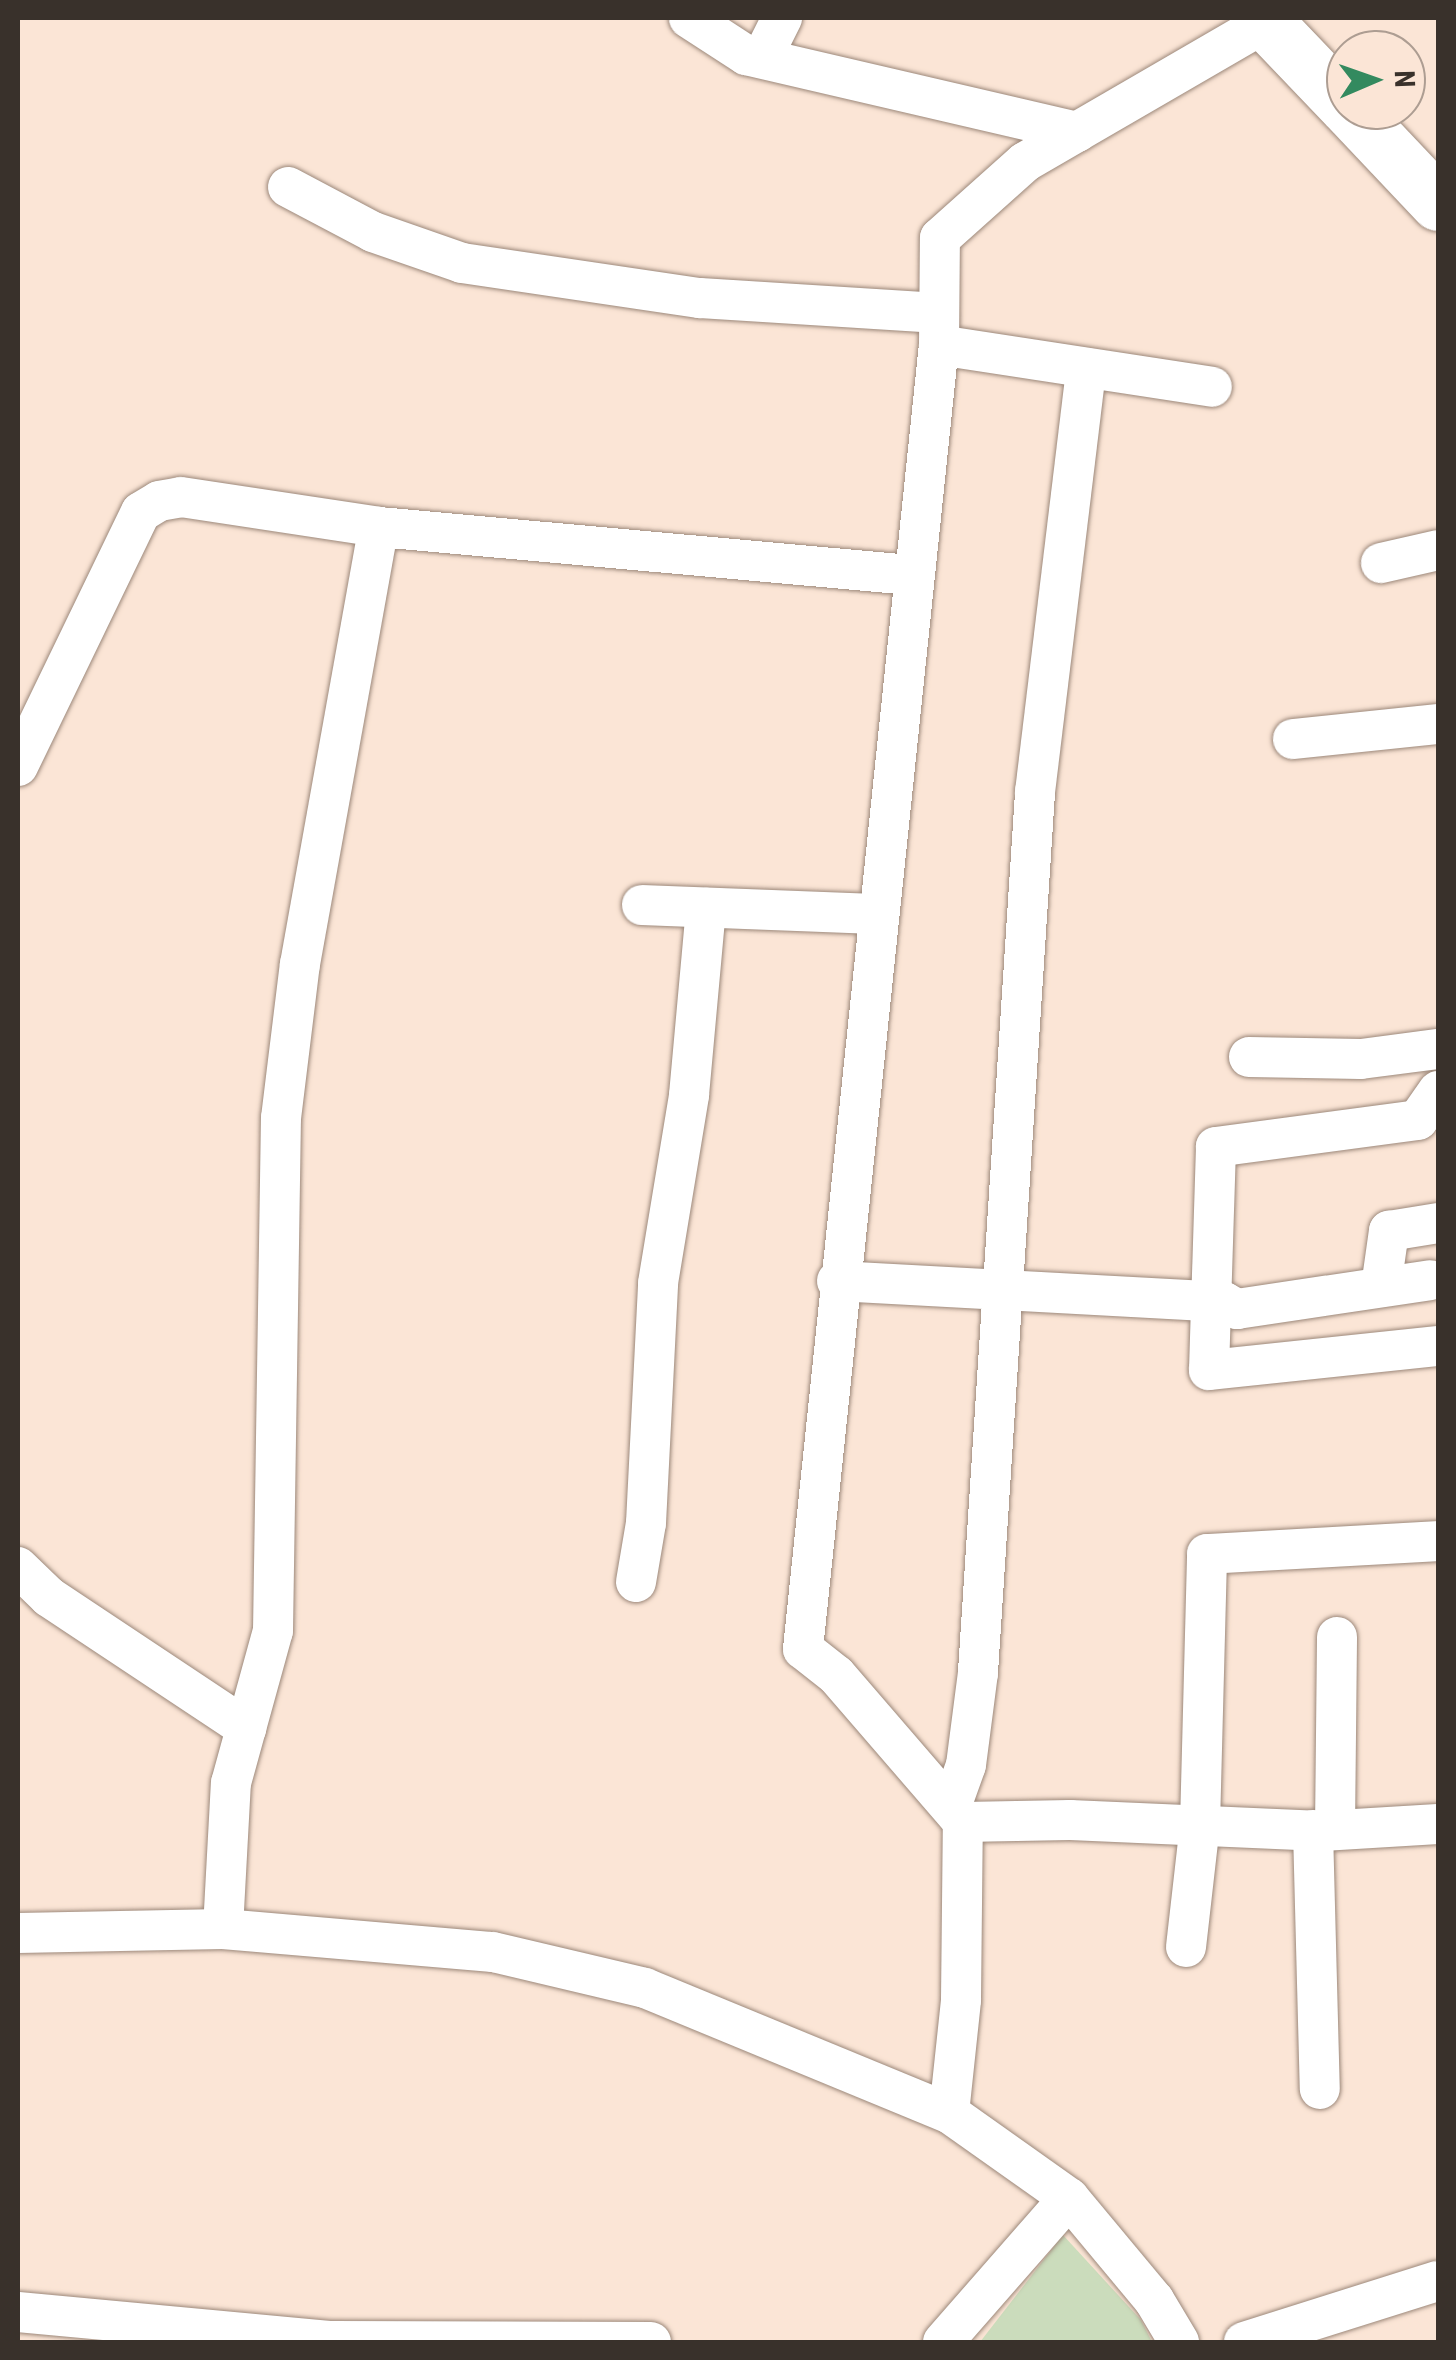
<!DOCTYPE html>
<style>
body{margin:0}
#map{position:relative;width:1456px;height:2360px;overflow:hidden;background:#fbe5d6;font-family:"Roboto Condensed",sans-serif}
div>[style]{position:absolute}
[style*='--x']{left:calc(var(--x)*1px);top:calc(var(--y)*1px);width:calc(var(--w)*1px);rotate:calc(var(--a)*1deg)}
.green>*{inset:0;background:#cbdcbc}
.roads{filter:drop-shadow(0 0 2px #9c887a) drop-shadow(0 0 2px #9c887a)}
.street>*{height:40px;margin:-20px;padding:0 20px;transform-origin:20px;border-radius:20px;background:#fff}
.secondary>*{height:55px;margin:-27.5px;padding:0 27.5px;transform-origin:27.5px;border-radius:27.5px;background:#fff}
span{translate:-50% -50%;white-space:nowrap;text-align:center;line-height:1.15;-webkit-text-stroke:10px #fbe5d6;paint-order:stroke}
.frame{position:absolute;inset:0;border:20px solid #39312b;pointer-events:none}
.north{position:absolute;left:1326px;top:30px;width:100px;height:100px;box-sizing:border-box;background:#fbe5d6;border:2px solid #ad9d92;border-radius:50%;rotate:88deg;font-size:28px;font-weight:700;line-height:40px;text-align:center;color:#39312b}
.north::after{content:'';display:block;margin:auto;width:35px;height:45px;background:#338a5f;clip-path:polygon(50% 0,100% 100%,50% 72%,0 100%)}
</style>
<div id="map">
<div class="green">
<div style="clip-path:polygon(1063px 2235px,1141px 2320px,1152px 2342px,980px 2342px)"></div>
</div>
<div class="roads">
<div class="street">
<div style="--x:689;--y:18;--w:68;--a:33"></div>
<div style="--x:746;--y:55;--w:340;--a:13.1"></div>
<div style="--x:762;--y:58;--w:45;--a:-63.4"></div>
<div style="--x:288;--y:187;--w:96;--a:27.9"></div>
<div style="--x:373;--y:232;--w:94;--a:19.2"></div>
<div style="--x:462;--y:263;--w:241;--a:8.4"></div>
<div style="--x:700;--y:298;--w:239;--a:3.6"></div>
<div style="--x:939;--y:345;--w:276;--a:8.7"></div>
<div style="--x:1381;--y:563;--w:58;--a:-12.8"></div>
<div style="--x:1293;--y:739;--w:146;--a:-5.9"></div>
<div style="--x:18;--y:766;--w:282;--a:-64.2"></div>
<div style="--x:141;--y:512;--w:21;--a:-31"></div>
<div style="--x:159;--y:501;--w:22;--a:-10"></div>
<div style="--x:181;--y:497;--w:200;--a:8.6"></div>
<div style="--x:379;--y:527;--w:534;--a:5.16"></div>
<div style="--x:642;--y:905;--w:233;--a:2.2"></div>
<div style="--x:1249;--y:1057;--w:112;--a:1"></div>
<div style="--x:1361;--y:1059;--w:78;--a:-7.4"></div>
<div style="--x:1438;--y:1091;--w:35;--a:125"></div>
<div style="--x:1418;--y:1120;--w:204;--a:172.4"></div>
<div style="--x:1216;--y:1147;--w:223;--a:91.8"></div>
<div style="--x:1209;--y:1370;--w:230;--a:-6"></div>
<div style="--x:837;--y:1281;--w:388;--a:3.1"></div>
<div style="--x:1224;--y:1302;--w:15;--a:28"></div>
<div style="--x:1237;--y:1309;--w:195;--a:-8.5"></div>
<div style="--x:1381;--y:1287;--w:57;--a:-81.9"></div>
<div style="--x:1389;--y:1231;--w:50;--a:-9.3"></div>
<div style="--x:18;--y:1567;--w:43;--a:44.1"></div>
<div style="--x:49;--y:1597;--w:237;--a:33.6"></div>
<div style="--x:636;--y:1582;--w:60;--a:-80.4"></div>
<div style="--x:646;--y:1523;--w:240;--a:-87.1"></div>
<div style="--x:658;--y:1283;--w:191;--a:-80.6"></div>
<div style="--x:689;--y:1095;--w:188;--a:-84.8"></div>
<div style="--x:952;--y:1804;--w:41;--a:-70.3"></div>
<div style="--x:966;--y:1765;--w:94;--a:-82.6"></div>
<div style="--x:978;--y:1672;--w:882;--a:-86.29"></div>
<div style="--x:1035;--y:792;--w:427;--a:-83.1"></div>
<div style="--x:963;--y:1822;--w:107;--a:-1.1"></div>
<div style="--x:1070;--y:1820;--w:252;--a:2.5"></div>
<div style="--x:1322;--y:1831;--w:116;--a:-3.5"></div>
<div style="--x:1313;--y:1830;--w:259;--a:88.5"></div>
<div style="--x:1335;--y:1830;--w:193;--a:-89.4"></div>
<div style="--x:223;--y:1929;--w:146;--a:-86.9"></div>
<div style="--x:231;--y:1783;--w:158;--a:-74.6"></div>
<div style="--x:273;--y:1631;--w:513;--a:-89.11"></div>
<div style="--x:281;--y:1118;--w:155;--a:-83"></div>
<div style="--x:300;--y:964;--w:444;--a:-79.8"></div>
<div style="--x:18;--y:1933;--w:205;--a:-1.1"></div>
<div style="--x:223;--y:1929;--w:271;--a:4.9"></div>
<div style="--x:493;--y:1952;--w:156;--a:13.3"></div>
<div style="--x:645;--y:1988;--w:329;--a:22.4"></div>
<div style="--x:949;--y:2113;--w:147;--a:35.3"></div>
<div style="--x:1069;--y:2198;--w:133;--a:50.2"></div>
<div style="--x:1154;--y:2300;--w:49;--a:59.2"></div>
<div style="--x:1186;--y:1947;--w:123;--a:-83.5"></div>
<div style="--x:1200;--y:1825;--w:271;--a:-88.5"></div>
<div style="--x:1207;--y:1554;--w:231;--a:-3.2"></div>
<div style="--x:949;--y:2113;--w:114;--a:-83.9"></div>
<div style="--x:961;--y:2000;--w:178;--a:-89.4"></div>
<div style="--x:963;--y:1822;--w:194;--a:-130.8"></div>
<div style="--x:836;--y:1675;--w:42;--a:-141.8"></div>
<div style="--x:803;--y:1649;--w:1311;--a:-84.05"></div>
<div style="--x:939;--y:345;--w:107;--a:-89.5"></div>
<div style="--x:940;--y:238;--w:114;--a:-41.8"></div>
<div style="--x:1025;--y:162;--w:287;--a:-30.1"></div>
<div style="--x:18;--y:2312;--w:315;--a:5.3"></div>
<div style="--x:332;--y:2341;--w:319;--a:0.2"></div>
<div style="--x:943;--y:2342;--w:191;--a:-48.8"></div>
<div style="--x:1244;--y:2342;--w:203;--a:-17.5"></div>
</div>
<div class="secondary">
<div style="--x:1262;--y:18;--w:122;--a:46.3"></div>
<div style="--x:1350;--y:110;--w:128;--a:46.6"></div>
</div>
</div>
<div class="frame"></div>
<div class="north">N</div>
</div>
